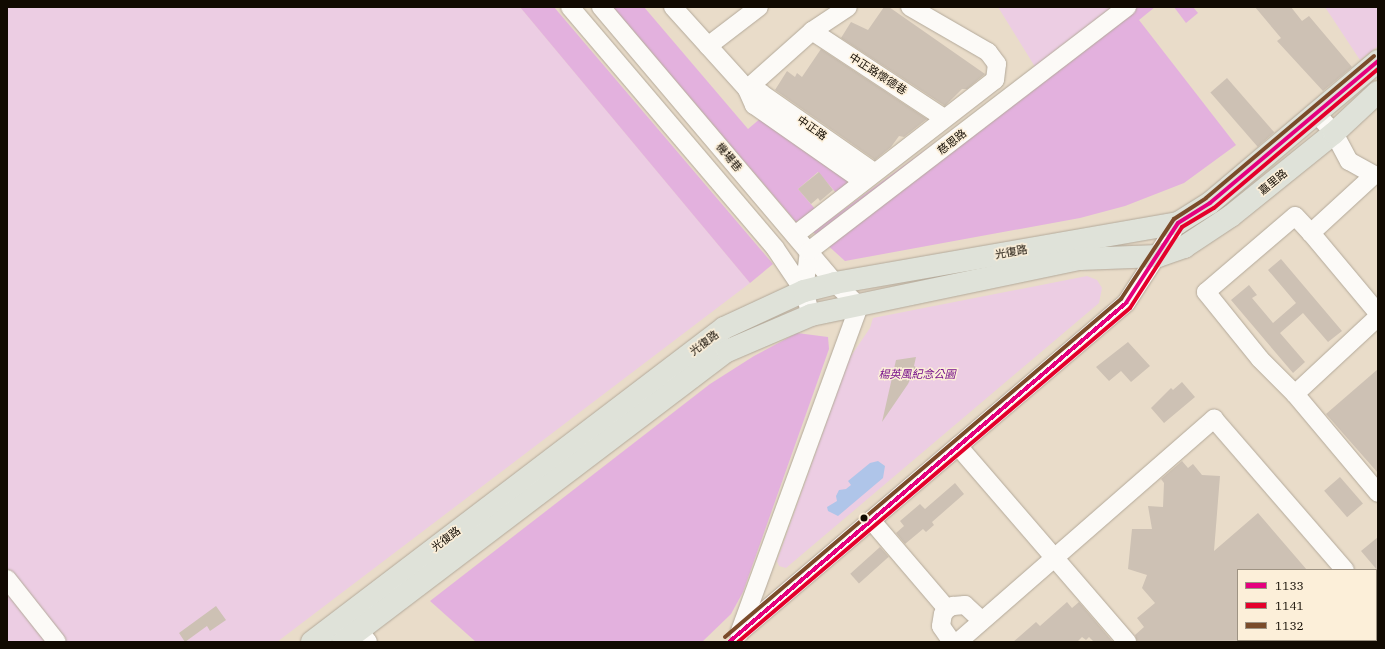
<!DOCTYPE html>
<meta charset="utf-8">
<style>
body{margin:0}
#map{position:relative;width:1385px;height:649px;overflow:hidden;background:#e9dcc9;font-family:"IBM Plex Serif","Noto Sans TC",serif}
div>[style]{position:absolute}
[style*='--x']{left:calc(var(--x)*1px);top:calc(var(--y)*1px);width:calc(var(--w)*1px);rotate:calc(var(--a)*1deg)}
.green>*{inset:0;background:#eccde3}
.forest>*{inset:0;background:#e3b1de}
.water>*{inset:0;background:#afc5e9}
.building>*{inset:0;background:#cdc1b4;transform-origin:0 0}
.roads{filter:drop-shadow(0 0 1px #b3a99a) drop-shadow(0 0 1px #b3a99a)}
.minor>*{height:18px;margin:-9px;padding:0 9px;transform-origin:9px;border-radius:9px;background:#fcfaf7}
.major>*{height:22px;margin:-11px;padding:0 11px;transform-origin:11px;border-radius:11px;background:#dfe2d9}
.bus-1>*{height:4px;margin:-2px;padding:0 2px;transform-origin:2px;border-radius:2px;background:#e5007d}
.bus-2>*{height:4px;margin:-2px;padding:0 2px;transform-origin:2px;border-radius:2px;background:#e4002b}
.bus-3>*{height:4px;margin:-2px;padding:0 2px;transform-origin:2px;border-radius:2px;background:#7a4b2a}
.dots>*{width:11px;height:11px;translate:-50% -50%;box-sizing:border-box;border:2px solid #fcefd9;border-radius:50%}
span{translate:-50% -50%;white-space:nowrap;text-align:center;line-height:1.15;-webkit-text-stroke:3px #fcefd9;paint-order:stroke}
.street-label{font-size:11px;color:#110a01}
.park-label{font-size:11px;color:#77118b;font-style:italic}
.frame{position:absolute;inset:0;border:8px solid #110a01;pointer-events:none}
.legend{position:absolute;left:1237px;top:569px;width:140px;height:72px;box-sizing:border-box;background:#fcefd9;border:1px solid #9e9383;margin:0;padding:5px 7px;list-style:none;font-size:12px;color:#110a01}
.legend li{display:flex;align-items:center;gap:8px;height:20px}
.legend b{width:20px;border:1px solid #9e9383}
</style>
<div id="map">
<div class="green">
<div style="clip-path:polygon(7px 7px,520px 7px,750px 283px,277px 642px,7px 642px)"></div>
<div style="clip-path:polygon(998px 7px,1121px 7px,1037px 70px)"></div>
<div style="clip-path:polygon(1325px 7px,1378px 7px,1378px 46px,1360px 60px)"></div>
<div style="clip-path:polygon(1087px 276px,1097px 280px,1102px 288px,1099px 303px,786px 568px,779px 566px,777px 561px,849px 359px,870px 328px,873px 318px)"></div>
</div>
<div class="forest">
<div style="clip-path:polygon(520px 7px,554px 7px,773px 264px,750px 283px)"></div>
<div style="clip-path:polygon(613px 7px,644px 7px,748px 129px,761px 118px,843px 171px,849px 185px,837px 194px,818px 172px,798px 189px,816px 210px,796px 222px)"></div>
<div style="clip-path:polygon(1121px 7px,1155px 7px,1139px 20px,1236px 145px,1184px 183px,1125px 206px,1080px 218px,845px 261px,813px 232px)"></div>
<div style="clip-path:polygon(1174px 7px,1193px 7px,1198px 13px,1186px 23px)"></div>
<div style="clip-path:polygon(797px 333px,828px 337px,829px 349px,743px 592px,731px 614px,702px 642px,476px 642px,430px 601px,710px 384px,754px 356px)"></div>
</div>
<div class="water">
<div style="clip-path:polygon(878px 461px,885px 466px,883px 478px,838px 516px,828px 511px,827px 507px,837px 501px,836px 496px,839px 490px,846px 489px,851px 485px,848px 481px,870px 463px)"></div>
</div>
<div class="building">
<div style="clip-path:polygon(884px 7px,889px 7px,985px 74px,967px 89px,962px 89px,945px 106px,841px 38px,851px 22px,868px 30px)"></div>
<div style="clip-path:polygon(1255px 7px,1291px 7px,1302px 21px,1309px 16px,1352px 67px,1323px 91px,1277px 41px,1281px 38px)"></div>
<div style="clip-path:polygon(821px 49px,927px 119px,904px 137px,899px 136px,891px 147px,875px 160px,775px 90px,787px 71px,795px 77px,797px 73px,802px 77px)"></div>
<div style="left:1227px;top:78px;width:72px;height:22px;rotate:49deg"></div>
<div style="clip-path:polygon(819px 172px,833px 190px,820px 201px,818px 198px,811px 204px,798px 189px)"></div>
<div style="clip-path:polygon(1281px 259px,1342px 331px,1328px 342px,1303px 313px,1280px 333px,1305px 362px,1293px 373px,1231px 300px,1249px 285px,1257px 295px,1252px 298px,1273px 323px,1296px 303px,1268px 270px)"></div>
<div style="clip-path:polygon(1128px 342px,1150px 366px,1131px 382px,1121px 371px,1109px 381px,1096px 367px)"></div>
<div style="clip-path:polygon(916px 357px,914px 366px,916px 367px,908px 384px,882px 422px,896px 360px)"></div>
<div style="clip-path:polygon(1378px 369px,1378px 473px,1326px 414px)"></div>
<div style="clip-path:polygon(1182px 382px,1195px 397px,1164px 423px,1151px 408px,1171px 388px,1173px 390px)"></div>
<div style="clip-path:polygon(1182px 461px,1188px 468px,1193px 464px,1202px 475px,1220px 476px,1214px 551px,1258px 513px,1307px 570px,1238px 570px,1238px 642px,1137px 642px,1135px 635px,1144px 627px,1137px 618px,1155px 603px,1142px 588px,1147px 575px,1128px 569px,1132px 529px,1152px 529px,1148px 506px,1163px 507px,1164px 483px,1161px 479px)"></div>
<div style="left:1340px;top:477px;width:35px;height:21px;rotate:49deg"></div>
<div style="clip-path:polygon(955px 483px,964px 494px,932px 522px,934px 525px,926px 532px,923px 529px,905px 544px,896px 533px,904px 526px,900px 521px,920px 504px,925px 509px)"></div>
<div style="clip-path:polygon(1378px 537px,1378px 571px,1361px 551px)"></div>
<div style="left:880px;top:547px;width:13px;height:40px;rotate:48deg"></div>
<div style="clip-path:polygon(1067px 602px,1072px 608px,1079px 602px,1113px 642px,1094px 642px,1089px 637px,1086px 640px,1082px 637px,1077px 642px,1013px 642px,1036px 622px,1040px 626px)"></div>
<div style="clip-path:polygon(216px 606px,226px 620px,210px 631px,207px 626px,185px 642px,179px 633px)"></div>
</div>
<div class="roads">
<div class="minor">
<div style="--x:570;--y:7;--w:316;--a:49.6"></div>
<div style="--x:775;--y:248;--w:52;--a:56"></div>
<div style="--x:804;--y:291;--w:25;--a:74"></div>
<div style="--x:601;--y:7;--w:362;--a:49.7"></div>
<div style="--x:835;--y:283;--w:33;--a:44"></div>
<div style="--x:859;--y:306;--w:349;--a:110.1"></div>
<div style="--x:673;--y:7;--w:110;--a:47.9"></div>
<div style="--x:747;--y:89;--w:87;--a:-41.7"></div>
<div style="--x:812;--y:31;--w:43;--a:-33.7"></div>
<div style="--x:812;--y:31;--w:158;--a:33.4"></div>
<div style="--x:708;--y:46;--w:64;--a:-37.4"></div>
<div style="--x:1316;--y:113;--w:27;--a:48"></div>
<div style="--x:1334;--y:133;--w:32;--a:62"></div>
<div style="--x:1349;--y:161;--w:29;--a:29"></div>
<div style="--x:1374;--y:175;--w:86;--a:137.4"></div>
<div style="--x:1311;--y:233;--w:104;--a:50.1"></div>
<div style="--x:863;--y:181;--w:133;--a:-145.1"></div>
<div style="--x:754;--y:105;--w:17;--a:-114"></div>
<div style="--x:747;--y:89;--w:15;--a:16"></div>
<div style="--x:761;--y:93;--w:138;--a:35"></div>
<div style="--x:1311;--y:233;--w:23;--a:-133"></div>
<div style="--x:1295;--y:216;--w:117;--a:139.5"></div>
<div style="--x:1206;--y:292;--w:86;--a:51.1"></div>
<div style="--x:1260;--y:359;--w:49;--a:45"></div>
<div style="--x:1295;--y:394;--w:129;--a:50"></div>
<div style="--x:795;--y:235;--w:253;--a:-37.8"></div>
<div style="--x:995;--y:80;--w:16;--a:-83"></div>
<div style="--x:997;--y:64;--w:15;--a:-127"></div>
<div style="--x:988;--y:52;--w:90;--a:-150"></div>
<div style="--x:804;--y:291;--w:40;--a:-82.9"></div>
<div style="--x:809;--y:251;--w:401;--a:-37.5"></div>
<div style="--x:1295;--y:394;--w:113;--a:-42.9"></div>
<div style="--x:958;--y:446;--w:259;--a:49.2"></div>
<div style="--x:871;--y:520;--w:117;--a:49.5"></div>
<div style="--x:7;--y:579;--w:80;--a:51.6"></div>
<div style="--x:1376;--y:606;--w:3;--a:45"></div>
<div style="--x:351;--y:621;--w:27;--a:51"></div>
<div style="--x:740;--y:632;--w:507;--a:-40.44"></div>
<div style="--x:1126;--y:303;--w:95;--a:-57"></div>
<div style="--x:952;--y:642;--w:19;--a:-125"></div>
<div style="--x:941;--y:626;--w:12;--a:-81"></div>
<div style="--x:943;--y:614;--w:6;--a:-51"></div>
<div style="--x:947;--y:609;--w:7;--a:-27"></div>
<div style="--x:953;--y:606;--w:12;--a:-5"></div>
<div style="--x:965;--y:605;--w:23;--a:43"></div>
<div style="--x:958;--y:642;--w:340;--a:-41.1"></div>
<div style="--x:1214;--y:419;--w:200;--a:49.1"></div>
</div>
<div class="major">
<div style="--x:312;--y:642;--w:518;--a:-37.31"></div>
<div style="--x:724;--y:328;--w:88;--a:-24.8"></div>
<div style="--x:804;--y:291;--w:32;--a:-14"></div>
<div style="--x:835;--y:283;--w:348;--a:-9.9"></div>
<div style="--x:1178;--y:223;--w:38;--a:-32"></div>
<div style="--x:1210;--y:203;--w:220;--a:-40.2"></div>
<div style="--x:343;--y:642;--w:482;--a:-37.2"></div>
<div style="--x:727;--y:351;--w:91;--a:-23.2"></div>
<div style="--x:811;--y:315;--w:275;--a:-11.8"></div>
<div style="--x:1080;--y:259;--w:78;--a:-2.2"></div>
<div style="--x:1158;--y:256;--w:28;--a:-19"></div>
<div style="--x:1184;--y:247;--w:56;--a:-33.4"></div>
<div style="--x:1231;--y:216;--w:132;--a:-38.9"></div>
<div style="--x:1334;--y:133;--w:60;--a:-43"></div>
</div>
</div>
<div class="bus-1">
<div style="--x:729;--y:642;--w:522;--a:-40.49"></div>
<div style="--x:1126;--y:303;--w:95;--a:-57"></div>
<div style="--x:1178;--y:223;--w:38;--a:-32"></div>
<div style="--x:1210;--y:203;--w:220;--a:-40.2"></div>
</div>
<div class="bus-2">
<div style="--x:738;--y:642;--w:515;--a:-40.43"></div>
<div style="--x:1130;--y:308;--w:96;--a:-57.3"></div>
<div style="--x:1182;--y:227;--w:37;--a:-31"></div>
<div style="--x:1214;--y:208;--w:215;--a:-40.3"></div>
</div>
<div class="bus-3">
<div style="--x:725;--y:637;--w:521;--a:-40.48"></div>
<div style="--x:1121;--y:299;--w:96;--a:-56.5"></div>
<div style="--x:1174;--y:219;--w:38;--a:-33"></div>
<div style="--x:1206;--y:198;--w:220;--a:-40.2"></div>
</div>
<div class="dots">
<div style="left:864px;top:518px;background:#110a01"></div>
</div>
<div class="street-label">
<span style="left:878px;top:74px;rotate:33deg">中正路懷德巷</span>
<span style="left:812px;top:128px;rotate:35deg">中正路</span>
<span style="left:952px;top:142px;rotate:-38deg">慈恩路</span>
<span style="left:729px;top:157px;rotate:50deg">機場巷</span>
<span style="left:1273px;top:182px;rotate:-39deg">嘉里路</span>
<span style="left:1011px;top:252px;rotate:-10deg">光復路</span>
<span style="left:704px;top:343px;rotate:-37deg">光復路</span>
<span style="left:446px;top:539px;rotate:-37deg">光復路</span>
</div>
<div class="park-label">
<span style="left:917px;top:374px">楊英風紀念公園</span>
</div>
<div class="frame"></div>
<ul class="legend">
<li><b style="height:5px;background:#e5007d"></b>1133</li>
<li><b style="height:5px;background:#e4002b"></b>1141</li>
<li><b style="height:5px;background:#7a4b2a"></b>1132</li>
</ul>
</div>
